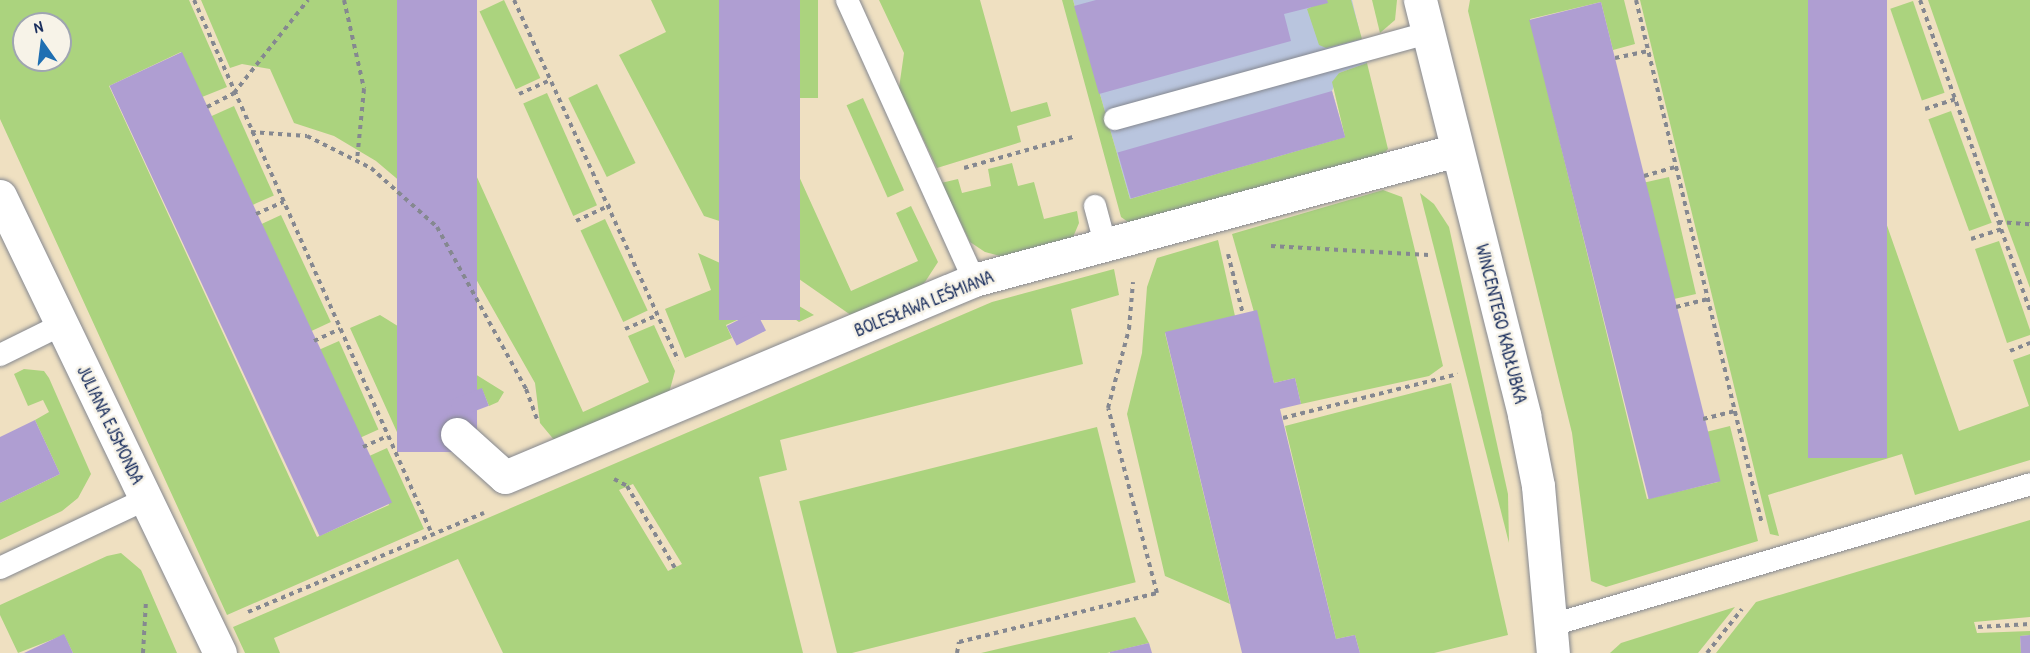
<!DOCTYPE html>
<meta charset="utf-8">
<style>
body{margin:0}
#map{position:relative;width:2030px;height:653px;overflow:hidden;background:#efe0c1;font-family:"Patrick Hand",sans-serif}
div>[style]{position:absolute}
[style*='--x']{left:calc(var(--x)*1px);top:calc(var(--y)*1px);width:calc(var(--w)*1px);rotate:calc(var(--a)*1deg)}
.industrial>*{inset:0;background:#b9c5de}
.green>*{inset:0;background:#abd37e;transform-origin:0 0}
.building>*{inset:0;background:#af9ed2;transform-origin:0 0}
.path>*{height:4px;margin-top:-2px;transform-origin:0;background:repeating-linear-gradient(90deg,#858890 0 4.5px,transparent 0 9px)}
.roads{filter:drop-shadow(0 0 2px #858890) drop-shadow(0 0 2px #858890)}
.service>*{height:22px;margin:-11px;padding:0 11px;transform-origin:11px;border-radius:11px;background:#fff}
.minor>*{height:33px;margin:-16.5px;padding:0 16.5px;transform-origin:16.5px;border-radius:16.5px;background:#fff}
span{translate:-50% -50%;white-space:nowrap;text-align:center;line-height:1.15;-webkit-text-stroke:5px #f7f3e8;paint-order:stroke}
.street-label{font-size:18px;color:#1b2f5e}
.north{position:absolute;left:12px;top:12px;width:60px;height:60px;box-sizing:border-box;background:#f7f3e8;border:2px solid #9fa5b1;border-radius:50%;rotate:346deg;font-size:16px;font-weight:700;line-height:24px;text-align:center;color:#1b2f5e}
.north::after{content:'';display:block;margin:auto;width:21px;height:27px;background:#1f6fb2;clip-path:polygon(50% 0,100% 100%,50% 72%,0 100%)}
</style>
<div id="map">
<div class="industrial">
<div style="clip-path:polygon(1073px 0,1352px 0,1367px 63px,1339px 73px,1332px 91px,1345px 137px,1130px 199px)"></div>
</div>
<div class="green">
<div style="clip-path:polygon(evenodd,0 0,189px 0,227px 87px,202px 97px,181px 52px,109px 86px,317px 537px,389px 505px,367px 457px,387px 448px,424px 529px,227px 615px,0 119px,0 0,24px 24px,60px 24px,60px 60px,24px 60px,24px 24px)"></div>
<div style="clip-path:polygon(201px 0,397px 0,583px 412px,649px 382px,628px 336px,654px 325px,675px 371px,669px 393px,555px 441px,540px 423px,535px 383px,451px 235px,415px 194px,376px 161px,334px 136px,294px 123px,270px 69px,242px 64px,230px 68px)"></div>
<div style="left:504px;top:0;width:86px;height:27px;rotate:65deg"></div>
<div style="clip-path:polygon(651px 0,719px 0,851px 291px,918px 261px,896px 213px,911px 206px,938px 262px,925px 282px,907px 297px,855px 318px,753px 247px,735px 226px,704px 216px,619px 55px,666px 32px)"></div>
<div style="left:800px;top:0;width:18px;height:98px"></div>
<div style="clip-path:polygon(879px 0,980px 0,1011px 112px,1047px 102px,1051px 116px,1017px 126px,1021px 142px,937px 168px,899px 88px,904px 53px)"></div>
<div style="clip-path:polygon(1062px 0,1073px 0,1130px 199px,1345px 137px,1332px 82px,1339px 73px,1367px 63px,1388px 149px,1381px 156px,1131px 224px,1121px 217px)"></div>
<div style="clip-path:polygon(1327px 0,1351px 0,1362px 39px,1326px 48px,1319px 45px,1307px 9px)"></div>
<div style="clip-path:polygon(1372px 0,1397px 0,1395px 20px,1380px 33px)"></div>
<div style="clip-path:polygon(1470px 0,1624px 0,1635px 44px,1613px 50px,1601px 2px,1530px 19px,1647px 499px,1718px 482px,1706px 432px,1730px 426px,1758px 541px,1606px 587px,1591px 581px,1572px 433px,1468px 11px)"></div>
<div style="clip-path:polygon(1640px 0,1808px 0,1959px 431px,2029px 406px,2013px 360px,2030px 354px,2030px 460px,1915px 495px,1902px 454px,1768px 495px,1779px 536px,1770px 534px)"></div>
<div style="clip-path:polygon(1928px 0,2030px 0,2030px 288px,2006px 223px)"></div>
<div style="left:1913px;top:1px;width:97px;height:24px;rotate:71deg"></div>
<div style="left:597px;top:84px;width:88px;height:32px;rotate:64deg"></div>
<div style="left:547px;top:93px;width:123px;height:26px;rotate:66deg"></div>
<div style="left:863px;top:98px;width:101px;height:18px;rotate:66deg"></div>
<div style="left:234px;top:106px;width:98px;height:25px;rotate:66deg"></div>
<div style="left:1951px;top:111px;width:119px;height:24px;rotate:70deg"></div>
<div style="clip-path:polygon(1012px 163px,1018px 186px,1034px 182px,1044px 219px,1077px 211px,1079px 223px,1071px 242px,1004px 257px,985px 252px,970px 242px,941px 183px,958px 179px,962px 193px,991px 186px,988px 169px)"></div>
<div style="left:1669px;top:177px;width:120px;height:25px;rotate:77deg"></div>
<div style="clip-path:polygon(1383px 190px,1402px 197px,1443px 366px,1429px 376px,1301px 404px,1295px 378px,1274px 383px,1232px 234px)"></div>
<div style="clip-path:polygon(1420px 193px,1434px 204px,1449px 227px,1508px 494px,1509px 543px)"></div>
<div style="left:281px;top:215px;width:118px;height:22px;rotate:65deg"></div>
<div style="left:605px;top:219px;width:101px;height:27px;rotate:65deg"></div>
<div style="clip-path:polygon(1218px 240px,1235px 316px,1165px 333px,1230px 604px,1165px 576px,1127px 414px,1142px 353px,1147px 287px,1157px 258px)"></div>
<div style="clip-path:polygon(1999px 241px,2030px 330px,2030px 335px,2007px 343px,1975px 249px)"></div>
<div style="clip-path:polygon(698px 253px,751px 277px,814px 315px,799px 322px,775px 305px,757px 311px,726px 325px,732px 338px,685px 358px,665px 309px,711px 290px)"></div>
<div style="clip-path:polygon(evenodd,1114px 269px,1119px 295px,1071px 309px,1083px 364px,780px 440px,787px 470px,759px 477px,803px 653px,503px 653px,458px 559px,274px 638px,280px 653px,245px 653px,233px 627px,992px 302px,1114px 269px,633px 484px,682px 564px,668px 571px,619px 490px,633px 484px)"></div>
<div style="clip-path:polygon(380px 315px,504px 392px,498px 402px,489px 406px,482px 389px,449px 401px,455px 418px,401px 441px,350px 328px)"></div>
<div style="left:339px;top:341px;width:97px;height:23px;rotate:66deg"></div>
<div style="clip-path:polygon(24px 369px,44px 371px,49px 378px,91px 474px,78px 498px,62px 511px,0 540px,0 503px,60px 474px,35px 420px,49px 412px,43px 400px,28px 406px,14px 374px)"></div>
<div style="clip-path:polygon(1451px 383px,1508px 635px,1434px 653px,1360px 653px,1355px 635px,1336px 639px,1285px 426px)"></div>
<div style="left:1097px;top:427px;width:160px;height:307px;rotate:76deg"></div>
<div style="clip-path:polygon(2030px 520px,2030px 617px,1974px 622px,1977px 633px,2030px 631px,2030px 635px,2020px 636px,2021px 653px,1716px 653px,1756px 602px)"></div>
<div style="clip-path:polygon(121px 553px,141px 570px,177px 653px,73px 653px,64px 635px,18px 653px,0 615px,0 605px,107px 556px)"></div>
<div style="clip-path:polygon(1735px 607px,1698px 653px,1610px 653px,1621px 643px)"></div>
<div style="clip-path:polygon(1135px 617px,1149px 643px,1107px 653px,981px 653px)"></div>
</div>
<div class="building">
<div style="left:397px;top:0;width:80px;height:452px"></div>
<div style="left:719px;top:0;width:81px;height:320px"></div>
<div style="clip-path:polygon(1096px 0,1327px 0,1328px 3px,1284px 14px,1291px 41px,1099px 94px,1074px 6px)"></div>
<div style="left:1808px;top:0;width:79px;height:458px"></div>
<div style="left:1601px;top:2px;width:494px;height:74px;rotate:76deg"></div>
<div style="left:182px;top:52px;width:497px;height:80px;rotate:65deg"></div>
<div style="left:1332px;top:91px;width:48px;height:223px;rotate:74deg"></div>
<div style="clip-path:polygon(1257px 310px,1274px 383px,1295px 378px,1301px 404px,1280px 409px,1336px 639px,1355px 635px,1360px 653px,1242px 653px,1165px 332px)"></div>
<div style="left:756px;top:311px;width:22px;height:33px;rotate:63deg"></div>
<div style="left:482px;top:388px;width:19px;height:35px;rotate:69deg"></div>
<div style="clip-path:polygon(35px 420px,60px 474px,0 503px,0 437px)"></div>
<div style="clip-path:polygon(64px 634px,73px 653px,24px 653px)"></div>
<div style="clip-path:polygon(2030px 635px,2030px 653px,2021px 653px,2020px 636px)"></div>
<div style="clip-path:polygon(1149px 643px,1152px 653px,1110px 653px,1110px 652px)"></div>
</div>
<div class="path">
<div style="--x:194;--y:0;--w:585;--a:65.98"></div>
<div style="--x:344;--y:0;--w:91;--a:77.3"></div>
<div style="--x:364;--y:89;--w:72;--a:95.6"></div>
<div style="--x:514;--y:0;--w:396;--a:65.5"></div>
<div style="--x:1636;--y:0;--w:539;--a:76.48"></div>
<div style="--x:1920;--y:0;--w:330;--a:70.5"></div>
<div style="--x:1615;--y:58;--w:34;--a:-12"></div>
<div style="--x:519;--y:94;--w:35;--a:-24"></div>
<div style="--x:207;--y:107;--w:30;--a:-27"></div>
<div style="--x:234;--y:93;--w:119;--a:-51.5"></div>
<div style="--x:1925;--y:109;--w:32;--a:-18"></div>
<div style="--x:251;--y:132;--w:56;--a:4.1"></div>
<div style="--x:307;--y:136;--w:72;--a:26.6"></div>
<div style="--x:371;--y:168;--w:89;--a:41.8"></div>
<div style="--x:437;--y:227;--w:185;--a:61.2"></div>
<div style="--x:526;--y:389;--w:32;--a:70"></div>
<div style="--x:964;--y:168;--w:116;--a:-15.9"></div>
<div style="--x:1644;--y:176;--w:33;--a:-16"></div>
<div style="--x:256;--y:214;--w:30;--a:-24"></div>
<div style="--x:576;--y:221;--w:38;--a:-25"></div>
<div style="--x:1998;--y:222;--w:32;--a:4"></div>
<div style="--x:1971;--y:239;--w:32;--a:-18"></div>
<div style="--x:1271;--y:246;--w:158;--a:3.3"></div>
<div style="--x:1228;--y:254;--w:62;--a:76"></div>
<div style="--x:1676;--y:307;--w:33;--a:-14"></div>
<div style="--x:625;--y:329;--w:36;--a:-23"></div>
<div style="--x:314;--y:341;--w:29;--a:-25"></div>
<div style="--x:2010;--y:351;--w:22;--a:-22"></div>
<div style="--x:1283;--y:418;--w:180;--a:-14.1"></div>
<div style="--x:1703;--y:419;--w:33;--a:-14"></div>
<div style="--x:363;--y:447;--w:27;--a:-24"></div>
<div style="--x:614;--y:479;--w:15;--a:28"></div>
<div style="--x:627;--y:486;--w:95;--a:59.7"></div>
<div style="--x:248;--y:612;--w:256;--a:-22.8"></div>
<div style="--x:1978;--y:627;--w:52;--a:-3.3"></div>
<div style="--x:143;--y:653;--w:52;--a:-86.7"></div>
<div style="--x:957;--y:653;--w:11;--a:-80"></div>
<div style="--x:959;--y:642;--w:204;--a:-13.9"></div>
<div style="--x:1157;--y:593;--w:191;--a:-104.8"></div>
<div style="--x:1108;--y:408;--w:82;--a:-75.1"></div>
<div style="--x:1129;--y:329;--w:47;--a:-85.1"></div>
<div style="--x:1707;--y:653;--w:56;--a:-51.5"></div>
</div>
<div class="roads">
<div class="service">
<div style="--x:847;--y:0;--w:307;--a:65.6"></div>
<div style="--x:1115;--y:119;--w:324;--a:-15.4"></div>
<div style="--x:1095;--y:206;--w:39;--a:75"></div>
<div style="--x:0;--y:355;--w:68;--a:-26.2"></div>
<div style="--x:0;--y:568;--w:161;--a:-25.3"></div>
<div style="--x:1552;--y:625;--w:498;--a:-16.4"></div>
</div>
<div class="minor">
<div style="--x:1420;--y:0;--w:428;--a:75.9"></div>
<div style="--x:1524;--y:415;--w:72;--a:78.8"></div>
<div style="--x:1538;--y:486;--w:168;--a:84.9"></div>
<div style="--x:0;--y:196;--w:507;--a:64.29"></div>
<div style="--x:457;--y:434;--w:64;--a:41.9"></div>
<div style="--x:505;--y:477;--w:509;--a:-22.78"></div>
<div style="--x:974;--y:280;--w:500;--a:-15.06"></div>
</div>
</div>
<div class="street-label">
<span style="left:924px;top:304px;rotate:-22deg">BOLESŁAWA LEŚMIANA</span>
<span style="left:1501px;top:324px;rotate:76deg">WINCENTEGO KADŁUBKA</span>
<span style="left:110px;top:425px;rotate:64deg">JULIANA EJSMONDA</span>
</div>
<div class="north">N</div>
</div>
